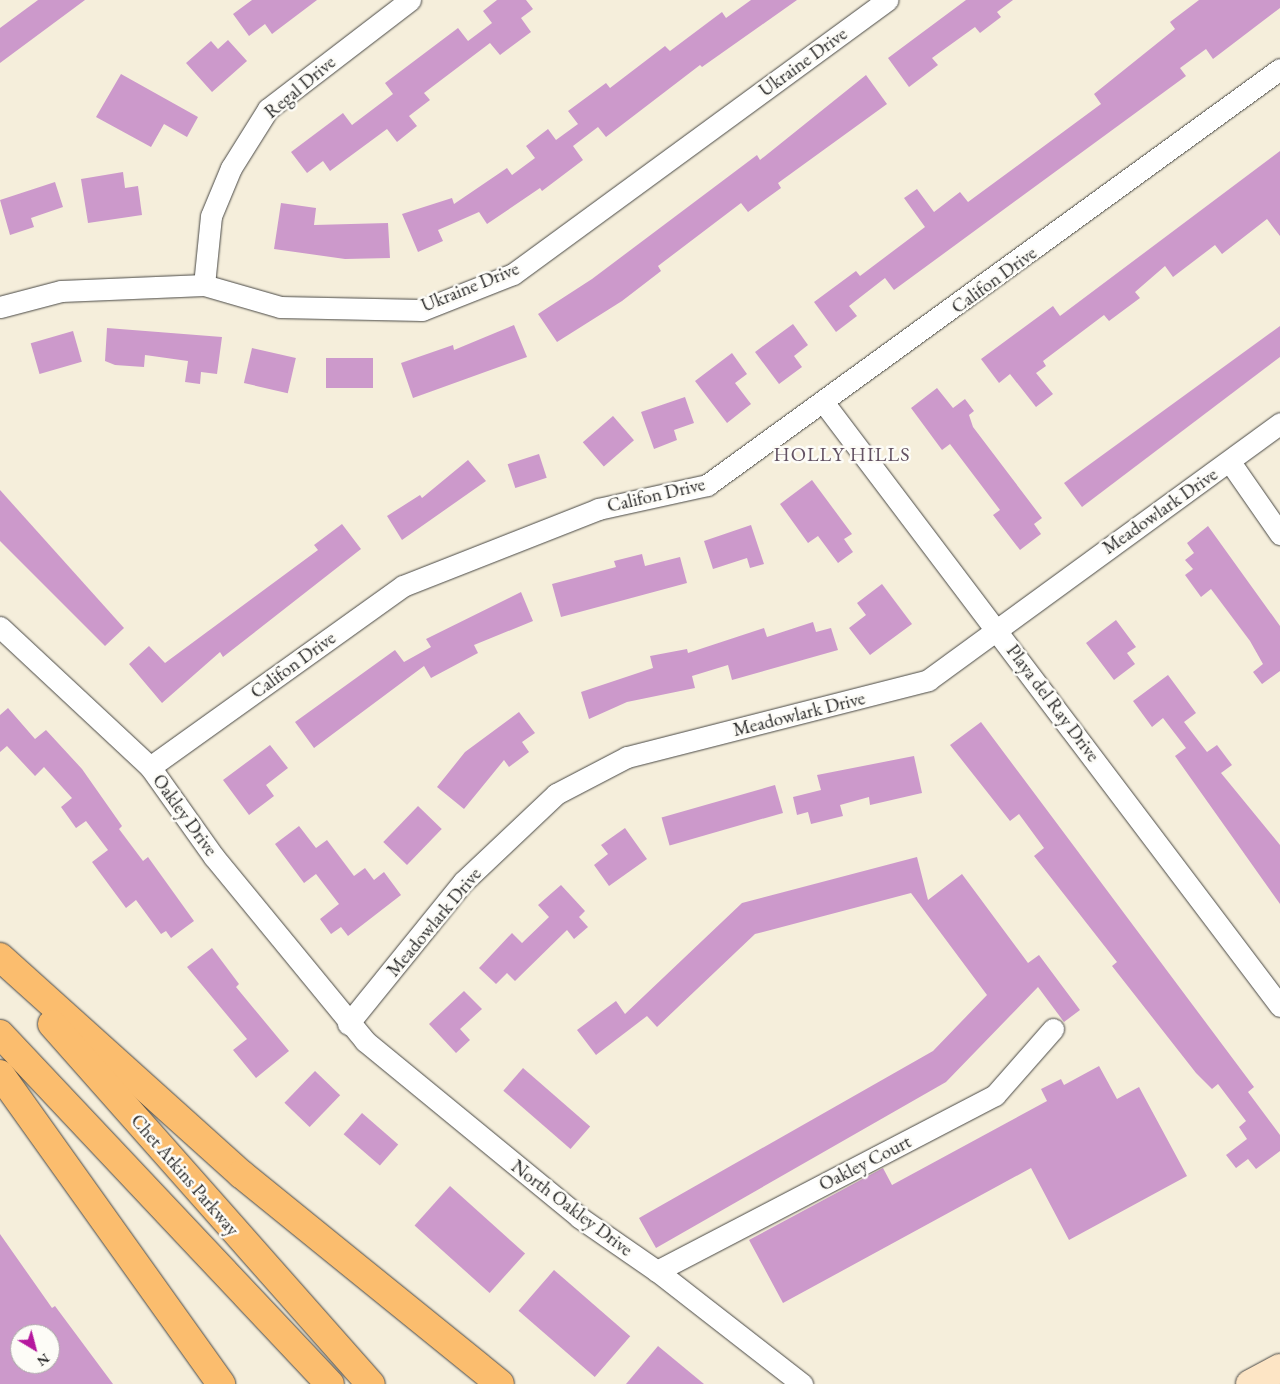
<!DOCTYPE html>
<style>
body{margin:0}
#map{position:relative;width:1280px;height:1384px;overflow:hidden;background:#f5eedb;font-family:"EB Garamond",serif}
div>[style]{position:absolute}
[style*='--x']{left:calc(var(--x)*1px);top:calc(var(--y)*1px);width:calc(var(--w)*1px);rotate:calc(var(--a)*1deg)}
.building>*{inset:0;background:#cc99cb;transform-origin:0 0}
.roads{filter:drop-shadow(0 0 1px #494845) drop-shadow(0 0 1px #494845)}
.street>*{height:21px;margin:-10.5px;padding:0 10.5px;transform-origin:10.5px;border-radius:10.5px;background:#fff}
.secondary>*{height:28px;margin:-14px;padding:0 14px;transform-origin:14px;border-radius:14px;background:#fde5c5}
.highway>*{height:28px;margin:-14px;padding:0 14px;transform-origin:14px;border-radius:14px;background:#fbbd6e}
span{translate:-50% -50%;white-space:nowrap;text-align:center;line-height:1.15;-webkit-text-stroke:5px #fdfcf7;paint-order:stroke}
.street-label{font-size:19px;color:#2b2b2b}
.neighbourhood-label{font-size:20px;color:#635263;letter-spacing:1px}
.north{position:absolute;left:10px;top:1324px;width:50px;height:50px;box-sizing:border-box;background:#fdfcf7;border:1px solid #a9a8a5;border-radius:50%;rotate:143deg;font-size:14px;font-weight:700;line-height:20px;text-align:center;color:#2b2b2b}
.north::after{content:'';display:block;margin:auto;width:18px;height:22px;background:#b5179e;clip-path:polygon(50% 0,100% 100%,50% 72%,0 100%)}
</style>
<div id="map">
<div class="building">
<div style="clip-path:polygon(38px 0,85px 0,0 63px,0 28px)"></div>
<div style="clip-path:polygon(252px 0,317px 0,272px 34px,265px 24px,249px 36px,233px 14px)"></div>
<div style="clip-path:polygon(497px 0,526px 0,533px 9px,521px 18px,531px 32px,500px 55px,490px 43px,424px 93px,430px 100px,409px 116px,417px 126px,397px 142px,387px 129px,330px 171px,323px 161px,307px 173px,291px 152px,343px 113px,352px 125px,393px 94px,385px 83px,458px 28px,468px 41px,492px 23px,483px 11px)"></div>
<div style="clip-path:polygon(751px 0,797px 0,702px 67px,700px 65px,606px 137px,598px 127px,573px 146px,583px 160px,542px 191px,540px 188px,487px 224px,479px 212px,438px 230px,443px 241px,418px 252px,402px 214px,452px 198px,454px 204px,507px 168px,512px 175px,535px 158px,526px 146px,548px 129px,556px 140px,578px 124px,568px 111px,606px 83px,610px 88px,665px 46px,670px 51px,722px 12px,726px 18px)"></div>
<div style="clip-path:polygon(966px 0,1013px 0,997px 12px,1001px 17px,980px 33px,975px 27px,932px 58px,938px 65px,909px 87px,888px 58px)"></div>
<div style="clip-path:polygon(1199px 0,1280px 0,1280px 8px,1213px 59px,1206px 49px,1180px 68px,1186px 76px,894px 290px,885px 278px,849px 306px,857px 316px,836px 332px,814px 302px,856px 271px,860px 276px,925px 227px,904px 198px,917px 189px,934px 212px,960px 192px,968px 202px,1101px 104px,1094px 94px,1175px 29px,1170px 22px)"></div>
<div style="clip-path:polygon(228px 40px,247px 61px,212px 92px,186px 63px,211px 41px,218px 49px)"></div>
<div style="clip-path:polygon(121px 74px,198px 117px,187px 137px,164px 124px,151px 147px,96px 117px)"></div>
<div style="clip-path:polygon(866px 75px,887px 104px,778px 183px,781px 188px,748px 212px,741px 203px,658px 266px,661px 271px,622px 301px,557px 342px,538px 314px,592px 279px,757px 155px,760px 160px)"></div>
<div style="clip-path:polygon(1280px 151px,1280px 236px,1267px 219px,1222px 254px,1215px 245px,1173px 277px,1165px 266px,1135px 292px,1140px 298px,1109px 321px,1104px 315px,1043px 361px,1046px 366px,1036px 373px,1053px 394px,1036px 407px,1010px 374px,999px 383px,981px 359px,1053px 306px,1060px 316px)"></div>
<div style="clip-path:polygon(123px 172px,125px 188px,138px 186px,142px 215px,88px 223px,81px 179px)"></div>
<div style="clip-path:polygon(55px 182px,63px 207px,31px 218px,34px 227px,10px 235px,0 200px)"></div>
<div style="clip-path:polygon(281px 203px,316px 208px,314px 225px,388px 223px,390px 258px,345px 259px,274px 249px)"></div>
<div style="clip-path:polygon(793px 324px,808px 345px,794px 356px,802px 367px,779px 384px,755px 352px)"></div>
<div style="clip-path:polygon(514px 325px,527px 357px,413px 398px,401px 363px,453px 345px,454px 350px)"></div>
<div style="clip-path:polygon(1280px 326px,1280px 357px,1082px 507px,1064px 483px)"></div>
<div style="clip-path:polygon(107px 328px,222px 337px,217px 374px,201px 372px,200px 384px,185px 382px,188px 361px,145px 355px,144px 367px,115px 365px,105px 361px)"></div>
<div style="left:73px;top:331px;width:32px;height:44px;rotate:74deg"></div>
<div style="left:252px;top:348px;width:45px;height:36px;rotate:13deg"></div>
<div style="clip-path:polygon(732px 353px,747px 374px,735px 383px,751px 404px,727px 423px,695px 381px)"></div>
<div style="left:373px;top:358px;width:30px;height:47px;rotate:90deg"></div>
<div style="clip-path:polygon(937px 388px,953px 408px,965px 399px,974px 411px,969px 415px,973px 427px,1042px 518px,1034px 524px,1041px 534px,1020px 550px,993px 515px,1000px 510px,950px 444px,942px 450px,911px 408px)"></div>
<div style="clip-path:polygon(685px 397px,694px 423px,674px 430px,677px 440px,654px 449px,641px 412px)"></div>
<div style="left:613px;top:416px;width:32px;height:40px;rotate:49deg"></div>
<div style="left:539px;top:454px;width:25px;height:33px;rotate:72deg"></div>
<div style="clip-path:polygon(468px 460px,486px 481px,402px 540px,387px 516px,420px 495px,422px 498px)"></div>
<div style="clip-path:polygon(812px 480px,852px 534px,844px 539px,853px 552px,838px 563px,818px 536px,808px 543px,780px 504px)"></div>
<div style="clip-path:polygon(0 490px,124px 628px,105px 646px,0 541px)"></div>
<div style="clip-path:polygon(342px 524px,361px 549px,223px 657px,220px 652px,162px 703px,129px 664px,149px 646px,165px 663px,318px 550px,314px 545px)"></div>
<div style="clip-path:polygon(751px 525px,764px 564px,750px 568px,747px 558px,713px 569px,704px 541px)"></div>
<div style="clip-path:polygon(1208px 526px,1280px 626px,1280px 671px,1262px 684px,1253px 672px,1263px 664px,1250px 641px,1211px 589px,1201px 597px,1185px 575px,1193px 569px,1185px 560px,1194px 553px,1187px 543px)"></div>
<div style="clip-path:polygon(642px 554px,645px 566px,680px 557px,687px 583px,561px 617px,552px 584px,616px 567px,614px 561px)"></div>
<div style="clip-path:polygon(882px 584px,912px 624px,870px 655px,849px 628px,866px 615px,857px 603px)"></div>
<div style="clip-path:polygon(521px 592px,533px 621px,474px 645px,478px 653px,431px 678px,424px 666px,314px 748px,295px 722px,395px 650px,404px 662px,431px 647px,426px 639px)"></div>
<div style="clip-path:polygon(1116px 620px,1136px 647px,1127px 653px,1135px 664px,1114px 680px,1086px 643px)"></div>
<div style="clip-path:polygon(813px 622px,816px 632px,831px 628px,838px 650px,732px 680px,728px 665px,692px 676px,695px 688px,627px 702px,589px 719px,581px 692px,653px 668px,650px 656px,687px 649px,688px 653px,764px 628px,767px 637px)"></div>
<div style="clip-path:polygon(1168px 675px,1196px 713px,1184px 722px,1207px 752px,1217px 745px,1232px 765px,1221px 773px,1280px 845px,1280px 904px,1175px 756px,1186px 748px,1163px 718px,1152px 727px,1133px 701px)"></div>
<div style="clip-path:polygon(8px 708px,35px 739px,46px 730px,82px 769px,122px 826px,119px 829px,143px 861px,148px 857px,194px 921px,171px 938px,166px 931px,161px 934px,136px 900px,126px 908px,92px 862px,108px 850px,86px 821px,76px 828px,61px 807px,72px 798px,44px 767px,35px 776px,7px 746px,0 752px,0 715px)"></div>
<div style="clip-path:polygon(519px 712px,535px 733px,522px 742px,529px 752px,509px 767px,504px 760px,464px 809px,437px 787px,465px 752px)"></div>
<div style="clip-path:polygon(981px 722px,1254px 1087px,1248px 1092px,1280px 1135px,1280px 1151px,1256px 1169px,1248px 1159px,1236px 1168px,1226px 1155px,1247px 1139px,1239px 1127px,1246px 1121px,1218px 1084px,1212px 1089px,1196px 1073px,1112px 966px,1117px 962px,1034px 856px,1044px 848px,1019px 814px,1010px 821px,950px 745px)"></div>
<div style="clip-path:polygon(270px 745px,288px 768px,266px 785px,274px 796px,249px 815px,223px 780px)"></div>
<div style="clip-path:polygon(914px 756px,922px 793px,870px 805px,869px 797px,840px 805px,843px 816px,811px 824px,808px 812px,797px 815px,793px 797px,821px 790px,817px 775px)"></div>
<div style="left:775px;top:785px;width:29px;height:118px;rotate:74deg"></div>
<div style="left:418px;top:806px;width:33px;height:50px;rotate:44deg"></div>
<div style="clip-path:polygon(299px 826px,316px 848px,327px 840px,354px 876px,365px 868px,374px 880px,384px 872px,401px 895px,348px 936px,341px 927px,331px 934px,320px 919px,339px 904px,316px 874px,304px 883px,275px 844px)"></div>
<div style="clip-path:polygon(625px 828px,647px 859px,609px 886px,594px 865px,608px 854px,601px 845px)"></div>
<div style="clip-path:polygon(917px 857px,928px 900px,962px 874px,1028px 963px,1039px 955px,1080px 1010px,1064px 1022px,1038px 987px,946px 1082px,656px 1248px,639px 1218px,933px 1051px,987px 995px,911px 893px,755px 934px,657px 1027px,647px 1016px,596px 1055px,577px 1030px,616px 1001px,625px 1014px,742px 903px)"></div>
<div style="clip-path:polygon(561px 885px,585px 911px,579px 917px,588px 927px,574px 939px,567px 930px,515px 981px,507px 973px,496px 984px,479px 968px,512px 933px,522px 943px,549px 917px,538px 905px)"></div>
<div style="clip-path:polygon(212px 948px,239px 984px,236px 987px,289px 1051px,256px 1078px,233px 1050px,247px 1039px,187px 967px)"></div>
<div style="clip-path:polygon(464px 991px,482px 1009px,460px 1029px,470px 1040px,456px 1053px,429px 1024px)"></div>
<div style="clip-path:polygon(1099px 1066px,1117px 1099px,1139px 1087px,1187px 1176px,1069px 1240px,1031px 1168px,783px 1303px,749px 1240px,883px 1168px,892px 1185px,1047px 1101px,1041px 1089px,1061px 1079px,1064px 1085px)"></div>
<div style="left:523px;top:1068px;width:89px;height:30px;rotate:41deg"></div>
<div style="left:315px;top:1071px;width:35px;height:44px;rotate:44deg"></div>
<div style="left:362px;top:1113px;width:48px;height:28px;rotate:41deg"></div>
<div style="left:450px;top:1186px;width:101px;height:53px;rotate:42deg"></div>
<div style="clip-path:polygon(evenodd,0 1234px,52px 1308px,55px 1306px,113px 1384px,0 1384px,0 1234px,20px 1334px,50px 1334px,50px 1364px,20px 1364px,20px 1334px)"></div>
<div style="left:554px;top:1270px;width:101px;height:54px;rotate:41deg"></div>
<div style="clip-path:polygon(658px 1346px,704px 1384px,626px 1384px)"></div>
</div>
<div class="roads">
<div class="street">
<div style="--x:204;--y:285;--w:69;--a:-84.2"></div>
<div style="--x:211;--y:216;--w:52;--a:-67.4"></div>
<div style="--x:231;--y:168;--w:70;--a:-57.9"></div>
<div style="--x:268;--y:109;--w:179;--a:-37.5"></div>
<div style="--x:0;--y:307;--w:63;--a:-14.7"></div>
<div style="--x:61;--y:291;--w:143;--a:-2.4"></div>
<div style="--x:204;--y:285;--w:79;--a:16.1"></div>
<div style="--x:280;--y:307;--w:142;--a:1.2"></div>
<div style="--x:422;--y:310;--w:98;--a:-21.6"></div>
<div style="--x:513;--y:274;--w:464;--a:-36.2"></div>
<div style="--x:824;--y:403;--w:756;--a:52.9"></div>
<div style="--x:1230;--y:462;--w:88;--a:55.2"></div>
<div style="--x:0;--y:627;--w:205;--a:43"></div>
<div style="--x:150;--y:767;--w:110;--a:54.6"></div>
<div style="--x:214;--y:857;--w:238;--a:50.6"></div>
<div style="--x:365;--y:1041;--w:277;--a:39.4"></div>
<div style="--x:579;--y:1217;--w:95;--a:34.7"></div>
<div style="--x:657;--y:1271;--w:184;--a:37.9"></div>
<div style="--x:150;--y:767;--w:311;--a:-35.6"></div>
<div style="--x:403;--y:586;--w:210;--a:-21.5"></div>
<div style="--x:598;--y:509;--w:112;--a:-12.4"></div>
<div style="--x:707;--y:485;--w:708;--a:-35.98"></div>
<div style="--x:348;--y:1024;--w:183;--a:-51"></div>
<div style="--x:463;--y:882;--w:128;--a:-43.4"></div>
<div style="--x:556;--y:794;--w:80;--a:-27.5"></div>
<div style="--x:627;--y:757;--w:311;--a:-14.3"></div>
<div style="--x:928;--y:680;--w:436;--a:-36.1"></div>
<div style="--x:657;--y:1271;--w:381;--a:-27.5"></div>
<div style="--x:995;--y:1095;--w:88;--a:-48.7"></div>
</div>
<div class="secondary">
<div style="--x:1250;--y:1384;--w:34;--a:-28"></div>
</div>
<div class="highway">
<div style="--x:0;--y:957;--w:324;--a:42"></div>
<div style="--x:241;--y:1174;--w:333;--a:39"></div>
<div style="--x:52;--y:1024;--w:481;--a:48.5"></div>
<div style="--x:0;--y:1034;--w:481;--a:46.7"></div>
<div style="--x:0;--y:1074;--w:381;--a:54.5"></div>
</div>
</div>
<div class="street-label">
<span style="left:803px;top:62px;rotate:-36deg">Ukraine Drive</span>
<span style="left:300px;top:87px;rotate:-40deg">Regal Drive</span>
<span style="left:994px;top:280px;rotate:-36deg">Califon Drive</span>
<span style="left:470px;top:287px;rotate:-22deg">Ukraine Drive</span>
<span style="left:656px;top:495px;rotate:-13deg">Califon Drive</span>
<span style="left:1160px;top:511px;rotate:-35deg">Meadowlark Drive</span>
<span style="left:293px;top:665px;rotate:-36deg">Califon Drive</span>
<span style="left:1053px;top:703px;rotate:53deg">Playa del Ray Drive</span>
<span style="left:799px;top:714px;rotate:-14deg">Meadowlark Drive</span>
<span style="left:185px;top:815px;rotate:54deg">Oakley Drive</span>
<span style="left:434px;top:922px;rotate:-50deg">Meadowlark Drive</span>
<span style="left:865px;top:1163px;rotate:-27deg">Oakley Court</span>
<span style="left:185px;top:1175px;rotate:49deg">Chet Atkins Parkway</span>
<span style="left:572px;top:1208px;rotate:37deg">North Oakley Drive</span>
</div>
<div class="neighbourhood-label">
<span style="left:842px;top:454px">HOLLY HILLS</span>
</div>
<div class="north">N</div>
</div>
